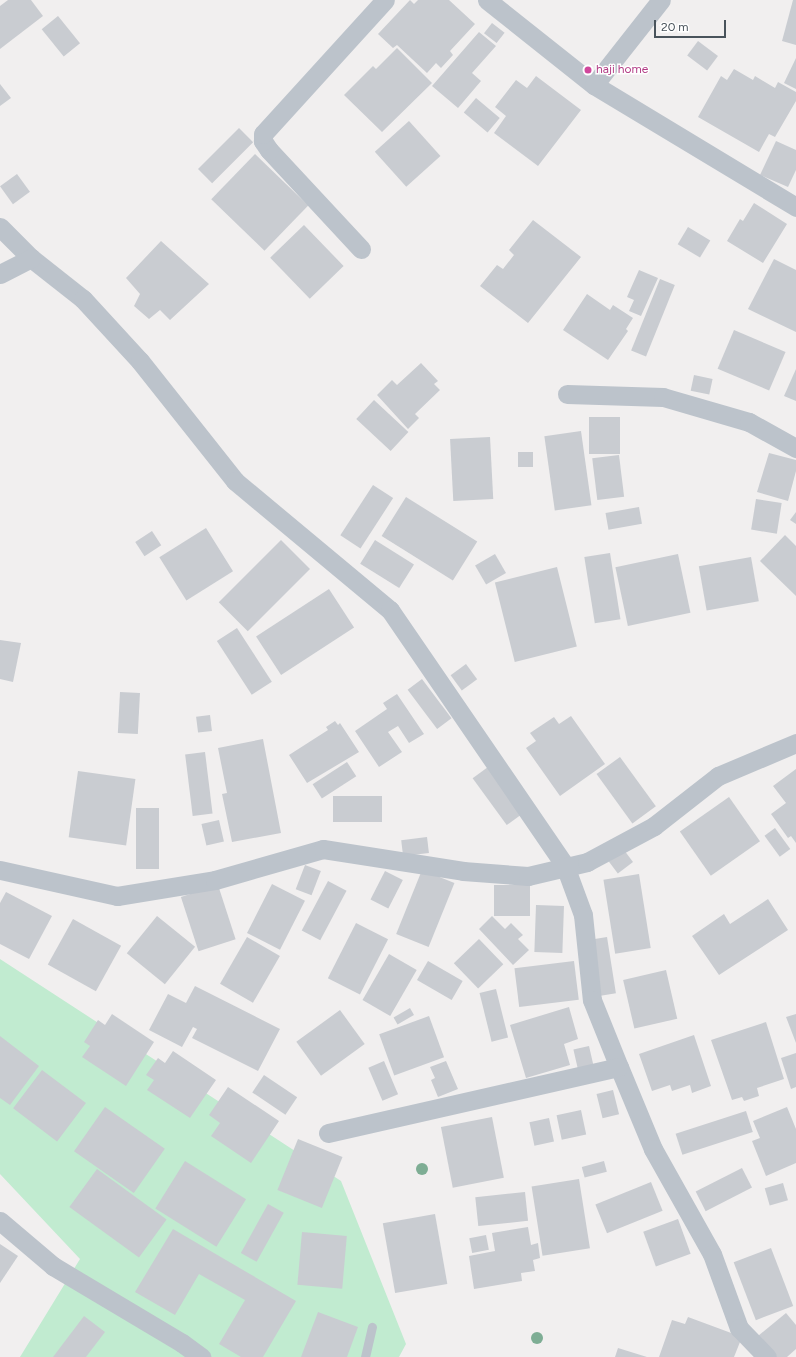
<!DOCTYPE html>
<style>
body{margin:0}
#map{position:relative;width:796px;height:1357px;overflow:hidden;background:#f1efef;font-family:Figtree,sans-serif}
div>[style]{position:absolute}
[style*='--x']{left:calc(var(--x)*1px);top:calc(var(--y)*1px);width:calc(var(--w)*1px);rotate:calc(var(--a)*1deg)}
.green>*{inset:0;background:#c1ebd0}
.building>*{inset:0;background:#c9ccd1;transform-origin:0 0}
.lane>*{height:9px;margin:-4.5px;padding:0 4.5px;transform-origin:4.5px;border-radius:4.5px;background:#bcc3cb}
.street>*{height:19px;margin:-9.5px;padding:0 9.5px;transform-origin:9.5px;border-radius:9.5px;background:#bcc3cb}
.trees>*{width:12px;height:12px;margin:-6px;border-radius:50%;background:#7ead94}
.dots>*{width:11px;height:11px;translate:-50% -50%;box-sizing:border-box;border:2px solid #fff;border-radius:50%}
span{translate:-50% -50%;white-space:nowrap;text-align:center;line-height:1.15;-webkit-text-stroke:3px #fff;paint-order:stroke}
.hotel-label{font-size:12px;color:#b23c85}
.left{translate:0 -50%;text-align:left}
.scale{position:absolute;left:654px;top:20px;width:72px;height:18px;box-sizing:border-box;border:2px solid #49535b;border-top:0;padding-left:5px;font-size:12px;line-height:14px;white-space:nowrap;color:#49535b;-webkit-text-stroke:3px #fff;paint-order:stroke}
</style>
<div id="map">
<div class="green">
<div style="clip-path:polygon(0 959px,341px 1181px,406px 1344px,399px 1357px,20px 1357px,80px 1259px,0 1174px)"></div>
</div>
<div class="building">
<div style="clip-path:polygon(8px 0,31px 0,43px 16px,0 49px,0 6px)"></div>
<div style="clip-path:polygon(410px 0,414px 4px,418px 0,449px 0,475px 24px,450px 51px,453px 55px,441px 68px,436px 63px,427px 73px,397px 45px,393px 48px,378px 34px)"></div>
<div style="clip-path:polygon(793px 0,796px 0,796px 45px,782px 41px)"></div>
<div style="left:58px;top:16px;width:35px;height:21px;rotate:51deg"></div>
<div style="left:492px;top:23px;width:16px;height:13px;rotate:38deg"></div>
<div style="clip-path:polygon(479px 32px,496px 46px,472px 73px,481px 81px,458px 108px,432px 86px)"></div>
<div style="left:698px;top:41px;width:25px;height:18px;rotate:37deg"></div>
<div style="clip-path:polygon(397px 48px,432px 83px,382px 132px,344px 95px,373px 66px,376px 69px)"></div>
<div style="clip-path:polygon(796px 58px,796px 89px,784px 83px)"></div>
<div style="clip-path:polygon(734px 69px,753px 80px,755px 76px,775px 88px,778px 82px,796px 92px,796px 101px,775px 137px,769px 134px,759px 152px,698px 117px,721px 76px,727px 80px)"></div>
<div style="clip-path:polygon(536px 76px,581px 110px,538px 166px,494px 133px,506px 116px,495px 107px,516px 80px,527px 88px)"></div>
<div style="clip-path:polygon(0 84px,11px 98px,0 106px)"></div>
<div style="left:476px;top:98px;width:31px;height:19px;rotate:40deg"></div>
<div style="left:409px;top:121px;width:47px;height:46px;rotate:48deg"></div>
<div style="left:239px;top:128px;width:20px;height:58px;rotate:45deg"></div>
<div style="clip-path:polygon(776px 141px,796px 150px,796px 170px,788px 187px,760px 175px)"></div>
<div style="left:255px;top:154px;width:74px;height:63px;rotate:44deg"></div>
<div style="left:17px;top:174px;width:22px;height:21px;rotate:54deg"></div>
<div style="clip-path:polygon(754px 203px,787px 224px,763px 263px,727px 241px,740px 219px,743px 221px)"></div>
<div style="clip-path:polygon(533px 220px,581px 257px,528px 323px,480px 286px,497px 265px,503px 269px,514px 255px,509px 250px)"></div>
<div style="left:304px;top:225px;width:57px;height:47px;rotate:46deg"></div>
<div style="left:688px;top:227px;width:26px;height:20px;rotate:31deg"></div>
<div style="clip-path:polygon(161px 241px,209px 284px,170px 320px,160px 310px,149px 319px,134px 306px,140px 294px,126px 278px)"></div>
<div style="clip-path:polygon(774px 259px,796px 270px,796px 332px,748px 309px)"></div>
<div style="clip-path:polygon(639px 270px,658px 278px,641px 316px,629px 311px,634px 300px,627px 297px)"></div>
<div style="left:660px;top:279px;width:16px;height:77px;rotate:22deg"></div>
<div style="clip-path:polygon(587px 294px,610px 310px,613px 305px,633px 318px,626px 329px,628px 331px,608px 360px,563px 330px)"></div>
<div style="left:734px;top:330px;width:56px;height:42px;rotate:23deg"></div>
<div style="clip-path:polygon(421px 363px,438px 381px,434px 384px,440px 390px,415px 414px,419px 418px,408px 429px,377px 395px,392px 380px,397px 385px)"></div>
<div style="clip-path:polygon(796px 369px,796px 401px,784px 396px)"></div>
<div style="left:694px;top:375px;width:19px;height:16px;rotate:12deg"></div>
<div style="left:374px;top:400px;width:47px;height:26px;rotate:43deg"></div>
<div style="left:589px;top:417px;width:31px;height:37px"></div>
<div style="left:581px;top:431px;width:75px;height:37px;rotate:82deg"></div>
<div style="left:490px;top:437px;width:62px;height:40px;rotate:87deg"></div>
<div style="left:533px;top:452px;width:15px;height:15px;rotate:90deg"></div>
<div style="clip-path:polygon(769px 453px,796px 460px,796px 471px,788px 501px,757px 492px)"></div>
<div style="left:619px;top:455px;width:42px;height:27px;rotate:83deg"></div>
<div style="left:373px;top:485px;width:24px;height:60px;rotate:33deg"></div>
<div style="left:406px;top:497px;width:84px;height:46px;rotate:32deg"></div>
<div style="left:756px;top:499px;width:26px;height:31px;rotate:9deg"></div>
<div style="left:639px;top:507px;width:17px;height:34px;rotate:80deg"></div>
<div style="clip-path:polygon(796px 512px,796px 524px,790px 520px)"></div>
<div style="left:206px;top:528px;width:51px;height:55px;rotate:58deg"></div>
<div style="left:152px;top:531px;width:17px;height:20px;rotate:57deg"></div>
<div style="clip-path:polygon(785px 535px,796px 546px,796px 596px,760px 561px)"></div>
<div style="left:281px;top:540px;width:41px;height:88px;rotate:45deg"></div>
<div style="left:375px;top:540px;width:46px;height:28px;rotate:32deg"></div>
<div style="left:610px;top:553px;width:67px;height:26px;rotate:81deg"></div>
<div style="left:495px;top:554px;width:22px;height:23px;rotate:60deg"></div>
<div style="left:678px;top:554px;width:60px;height:64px;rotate:78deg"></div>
<div style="left:751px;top:557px;width:45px;height:53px;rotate:80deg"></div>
<div style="left:557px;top:567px;width:82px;height:64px;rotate:76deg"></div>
<div style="left:329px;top:589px;width:46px;height:87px;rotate:57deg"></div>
<div style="left:237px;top:628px;width:64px;height:24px;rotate:57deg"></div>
<div style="clip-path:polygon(0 640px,21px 643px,13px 682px,0 679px)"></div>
<div style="left:466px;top:664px;width:19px;height:19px;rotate:54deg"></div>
<div style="left:422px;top:679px;width:49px;height:18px;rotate:53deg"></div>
<div style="left:120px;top:692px;width:20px;height:41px;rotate:3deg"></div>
<div style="clip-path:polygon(397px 694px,424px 734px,409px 743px,398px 726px,388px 732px,402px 752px,379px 767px,355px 731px,387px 709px,383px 703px)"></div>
<div style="left:210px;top:715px;width:16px;height:14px;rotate:83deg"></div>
<div style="clip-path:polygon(571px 716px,605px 764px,560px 796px,526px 748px,536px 741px,530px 733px,554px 717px,559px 724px)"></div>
<div style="clip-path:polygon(335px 721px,338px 725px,340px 723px,359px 752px,307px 783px,289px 755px,328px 730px,326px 727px)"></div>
<div style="clip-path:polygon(263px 739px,281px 833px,232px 842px,222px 794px,227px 793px,218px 748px)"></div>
<div style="left:205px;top:752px;width:62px;height:20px;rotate:83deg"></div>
<div style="left:620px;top:757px;width:61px;height:29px;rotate:54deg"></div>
<div style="left:347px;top:762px;width:17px;height:41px;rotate:57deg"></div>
<div style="left:488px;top:767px;width:58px;height:19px;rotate:54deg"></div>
<div style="clip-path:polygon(796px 769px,796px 843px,791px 836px,788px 838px,771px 814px,786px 803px,773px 786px)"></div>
<div style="left:78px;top:771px;width:58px;height:67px;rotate:8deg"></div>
<div style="left:382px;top:796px;width:26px;height:49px;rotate:90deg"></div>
<div style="left:729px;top:797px;width:54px;height:60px;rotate:55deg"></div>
<div style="left:136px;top:808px;width:23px;height:61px"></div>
<div style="left:219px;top:820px;width:22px;height:18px;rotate:77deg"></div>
<div style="left:775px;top:828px;width:26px;height:13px;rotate:54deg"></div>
<div style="left:427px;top:837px;width:16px;height:26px;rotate:83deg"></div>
<div style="left:624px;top:850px;width:15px;height:19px;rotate:53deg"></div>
<div style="left:305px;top:865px;width:17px;height:26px;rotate:21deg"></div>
<div style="left:422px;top:870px;width:35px;height:69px;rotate:22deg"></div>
<div style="left:385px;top:871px;width:20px;height:32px;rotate:27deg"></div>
<div style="left:639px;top:874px;width:75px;height:36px;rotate:81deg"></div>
<div style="left:328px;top:881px;width:21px;height:56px;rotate:28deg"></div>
<div style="left:272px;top:884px;width:37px;height:55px;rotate:27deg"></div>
<div style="left:218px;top:885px;width:57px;height:39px;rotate:72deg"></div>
<div style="left:494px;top:885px;width:36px;height:31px"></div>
<div style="clip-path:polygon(6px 892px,52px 916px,29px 959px,0 944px,0 903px)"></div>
<div style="clip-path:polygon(768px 899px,788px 930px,719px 975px,692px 936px,724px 914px,730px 924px)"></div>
<div style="left:536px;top:905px;width:28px;height:47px;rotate:2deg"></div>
<div style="left:157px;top:916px;width:49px;height:48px;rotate:39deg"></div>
<div style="clip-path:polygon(492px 916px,505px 929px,511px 923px,523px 935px,518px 939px,529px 950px,513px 965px,479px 929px)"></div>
<div style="left:73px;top:919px;width:55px;height:52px;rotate:29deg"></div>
<div style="left:356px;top:923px;width:36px;height:62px;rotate:27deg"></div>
<div style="left:247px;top:937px;width:38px;height:54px;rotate:30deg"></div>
<div style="left:607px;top:937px;width:57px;height:17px;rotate:81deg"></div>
<div style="left:479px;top:939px;width:35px;height:35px;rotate:46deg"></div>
<div style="left:389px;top:954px;width:32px;height:53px;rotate:30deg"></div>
<div style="left:428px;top:961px;width:40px;height:22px;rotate:30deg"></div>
<div style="left:574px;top:961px;width:39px;height:60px;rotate:83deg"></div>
<div style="left:666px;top:970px;width:50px;height:44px;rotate:77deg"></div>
<div style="clip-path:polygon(195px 986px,280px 1029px,258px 1071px,192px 1038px,197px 1029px,193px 1027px,182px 1047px,149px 1030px,168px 994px,186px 1003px)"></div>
<div style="left:496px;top:989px;width:50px;height:17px;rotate:76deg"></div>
<div style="clip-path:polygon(569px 1007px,578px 1039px,564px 1044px,570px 1065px,526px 1078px,510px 1025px)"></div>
<div style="left:410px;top:1008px;width:8px;height:19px;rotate:60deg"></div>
<div style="left:340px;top:1010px;width:42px;height:54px;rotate:54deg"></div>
<div style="clip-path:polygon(112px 1014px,154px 1042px,126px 1086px,82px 1057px,90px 1046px,84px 1042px,98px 1020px,105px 1025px)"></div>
<div style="clip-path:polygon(796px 1014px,796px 1043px,786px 1017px)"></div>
<div style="left:429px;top:1016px;width:44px;height:53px;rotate:70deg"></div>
<div style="clip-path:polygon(766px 1022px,784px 1079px,757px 1088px,759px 1096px,744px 1101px,742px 1097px,732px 1100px,711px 1040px)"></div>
<div style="clip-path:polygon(694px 1035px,711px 1086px,692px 1093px,690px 1085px,672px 1091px,670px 1085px,652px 1091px,639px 1054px)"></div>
<div style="clip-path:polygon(0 1036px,39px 1066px,10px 1105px,0 1098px)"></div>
<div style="left:589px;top:1046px;width:22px;height:16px;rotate:77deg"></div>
<div style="clip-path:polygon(173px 1051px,216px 1080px,190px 1118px,147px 1090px,154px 1080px,146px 1075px,158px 1058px,165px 1063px)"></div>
<div style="clip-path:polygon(796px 1053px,796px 1087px,791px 1089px,781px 1058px)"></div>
<div style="left:384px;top:1061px;width:36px;height:17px;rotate:67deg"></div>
<div style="clip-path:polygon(446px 1061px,458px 1089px,438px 1097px,431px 1080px,435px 1078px,430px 1067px)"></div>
<div style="left:42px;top:1070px;width:55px;height:48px;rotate:37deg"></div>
<div style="left:264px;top:1075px;width:40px;height:21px;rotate:34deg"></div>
<div style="clip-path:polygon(228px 1087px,279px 1121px,251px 1163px,211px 1136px,220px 1123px,209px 1115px)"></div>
<div style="left:613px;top:1090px;width:25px;height:17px;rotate:76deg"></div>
<div style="left:105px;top:1107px;width:73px;height:54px;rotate:35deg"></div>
<div style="clip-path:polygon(787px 1107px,796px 1129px,796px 1163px,766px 1176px,752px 1141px,760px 1138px,753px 1121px)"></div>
<div style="left:581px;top:1110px;width:25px;height:25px;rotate:78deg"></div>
<div style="left:746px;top:1111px;width:22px;height:74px;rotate:72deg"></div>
<div style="left:492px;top:1117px;width:62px;height:52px;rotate:79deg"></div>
<div style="left:549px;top:1118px;width:24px;height:20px;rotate:78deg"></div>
<div style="left:298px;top:1139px;width:48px;height:55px;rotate:22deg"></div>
<div style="left:185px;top:1161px;width:72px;height:56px;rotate:32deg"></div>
<div style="left:604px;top:1161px;width:11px;height:23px;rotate:75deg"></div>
<div style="left:742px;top:1168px;width:22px;height:52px;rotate:63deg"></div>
<div style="left:97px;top:1169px;width:86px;height:47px;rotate:36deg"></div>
<div style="left:579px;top:1179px;width:70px;height:48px;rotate:81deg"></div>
<div style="left:651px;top:1182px;width:31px;height:60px;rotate:68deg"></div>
<div style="left:783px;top:1183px;width:18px;height:19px;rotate:74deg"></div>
<div style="left:525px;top:1192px;width:29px;height:50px;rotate:84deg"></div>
<div style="left:268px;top:1204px;width:18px;height:56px;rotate:29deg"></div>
<div style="left:435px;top:1214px;width:71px;height:53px;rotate:80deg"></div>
<div style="left:678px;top:1219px;width:37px;height:37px;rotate:70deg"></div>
<div style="clip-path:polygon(528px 1227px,531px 1245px,538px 1243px,540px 1258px,533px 1260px,535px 1271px,521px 1273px,522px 1281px,474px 1289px,469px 1256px,495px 1251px,492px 1233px)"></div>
<div style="clip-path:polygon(173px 1229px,296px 1301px,263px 1357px,241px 1357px,219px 1344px,245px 1300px,199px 1274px,175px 1315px,135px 1292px)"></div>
<div style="left:302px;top:1232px;width:45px;height:53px;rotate:5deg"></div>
<div style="left:486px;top:1235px;width:15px;height:17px;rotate:79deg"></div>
<div style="clip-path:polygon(0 1244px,18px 1256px,0 1283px)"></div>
<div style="left:771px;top:1248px;width:62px;height:40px;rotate:69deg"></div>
<div style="clip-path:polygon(318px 1312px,358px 1327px,347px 1357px,301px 1357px)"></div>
<div style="clip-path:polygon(786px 1313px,796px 1325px,796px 1349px,787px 1357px,776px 1357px,758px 1336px)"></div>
<div style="clip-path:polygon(84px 1316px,105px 1332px,86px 1357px,53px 1357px)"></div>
<div style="clip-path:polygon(688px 1317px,742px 1337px,734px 1357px,659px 1357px,672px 1320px,685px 1324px)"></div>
<div style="clip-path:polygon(618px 1348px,647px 1357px,615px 1357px)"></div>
</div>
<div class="lane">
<div style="--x:365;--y:1357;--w:31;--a:-77"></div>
</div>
<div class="street">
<div style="--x:487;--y:0;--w:137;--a:38.5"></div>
<div style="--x:594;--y:85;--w:236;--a:31.1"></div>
<div style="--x:594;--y:85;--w:108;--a:-51.8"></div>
<div style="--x:0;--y:227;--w:44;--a:45"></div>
<div style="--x:31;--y:258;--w:66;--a:38.3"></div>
<div style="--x:83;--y:299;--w:84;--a:47.4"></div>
<div style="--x:140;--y:361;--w:153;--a:51.6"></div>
<div style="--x:235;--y:481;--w:202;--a:39.8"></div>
<div style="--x:390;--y:610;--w:310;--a:55.6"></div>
<div style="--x:565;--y:866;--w:52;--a:69.8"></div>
<div style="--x:583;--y:915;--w:85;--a:84"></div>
<div style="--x:592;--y:1000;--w:72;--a:68.1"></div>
<div style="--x:619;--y:1067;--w:89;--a:67.5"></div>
<div style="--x:653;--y:1149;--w:120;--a:60.7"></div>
<div style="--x:712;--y:1254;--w:79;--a:70"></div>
<div style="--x:739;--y:1328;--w:40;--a:46"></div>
<div style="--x:361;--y:249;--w:135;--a:-132.9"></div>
<div style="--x:269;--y:150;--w:11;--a:-124"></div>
<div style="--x:263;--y:141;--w:7;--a:-90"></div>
<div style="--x:263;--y:134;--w:181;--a:-47.7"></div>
<div style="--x:0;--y:274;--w:35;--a:-27"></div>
<div style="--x:567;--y:394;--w:96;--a:1.8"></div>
<div style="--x:663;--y:397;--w:90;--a:16.2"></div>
<div style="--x:749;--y:422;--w:54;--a:29"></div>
<div style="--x:0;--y:870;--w:120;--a:12.5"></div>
<div style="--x:117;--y:896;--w:99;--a:-9.3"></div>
<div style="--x:215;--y:880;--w:112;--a:-16"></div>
<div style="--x:323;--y:849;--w:142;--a:8.9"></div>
<div style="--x:463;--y:871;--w:65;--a:4.4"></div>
<div style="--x:528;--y:876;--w:61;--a:-13.3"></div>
<div style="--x:587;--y:862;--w:76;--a:-28.2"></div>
<div style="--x:654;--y:826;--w:81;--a:-38"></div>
<div style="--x:718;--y:776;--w:85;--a:-22.9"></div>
<div style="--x:328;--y:1133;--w:298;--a:-12.8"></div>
<div style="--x:0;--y:1221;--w:70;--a:40.3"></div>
<div style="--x:53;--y:1266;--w:150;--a:30.8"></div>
<div style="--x:182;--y:1343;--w:24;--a:36"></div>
</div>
<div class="trees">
<div style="left:422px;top:1169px"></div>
<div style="left:537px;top:1338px"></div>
</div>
<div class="dots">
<div style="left:588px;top:70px;background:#d1479c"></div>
</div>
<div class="hotel-label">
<span class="left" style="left:596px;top:70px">haji home</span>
</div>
<div class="scale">20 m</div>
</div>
